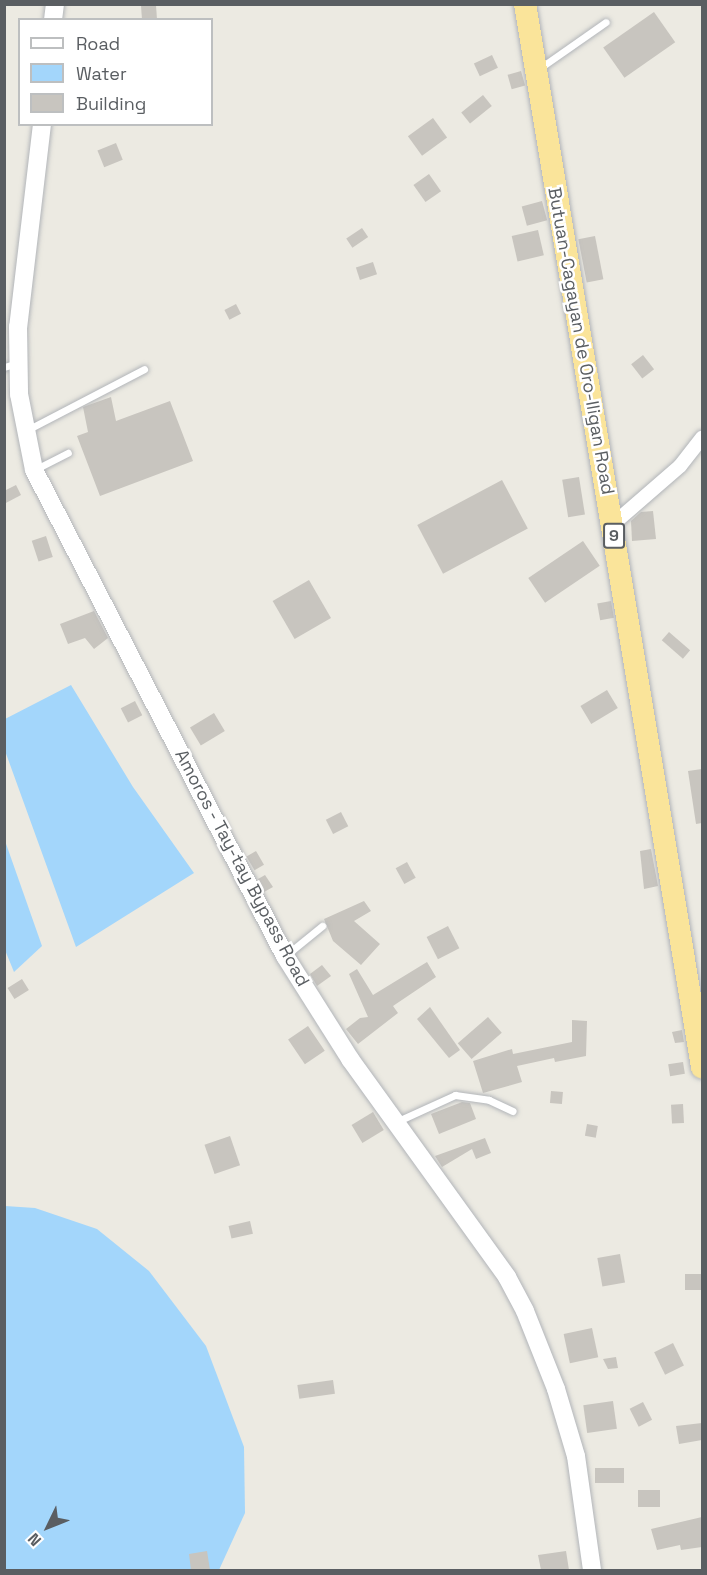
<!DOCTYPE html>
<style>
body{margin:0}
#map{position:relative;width:707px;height:1575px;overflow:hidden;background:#eceae2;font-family:"Space Grotesk",sans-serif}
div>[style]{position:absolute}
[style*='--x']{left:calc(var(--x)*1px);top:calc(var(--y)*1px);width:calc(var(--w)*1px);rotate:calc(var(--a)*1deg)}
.water>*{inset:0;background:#a3d6fb}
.building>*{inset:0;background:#c8c5bf;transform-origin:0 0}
.roads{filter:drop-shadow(0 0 2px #b2b5b9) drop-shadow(0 0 2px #b2b5b9)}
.service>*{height:7px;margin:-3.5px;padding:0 3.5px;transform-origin:3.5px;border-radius:3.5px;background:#fff}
.minor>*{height:14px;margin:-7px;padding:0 7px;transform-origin:7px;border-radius:7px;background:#fff}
.tertiary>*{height:18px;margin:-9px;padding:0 9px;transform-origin:9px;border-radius:9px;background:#fff}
.trunk>*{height:22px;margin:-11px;padding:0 11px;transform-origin:11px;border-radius:11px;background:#fae49a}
span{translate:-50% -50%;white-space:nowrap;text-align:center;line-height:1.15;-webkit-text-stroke:5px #fff;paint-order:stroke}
.shield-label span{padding:2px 4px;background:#fff;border:2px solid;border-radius:4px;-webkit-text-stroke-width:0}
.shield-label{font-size:16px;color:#5a5e62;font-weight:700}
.street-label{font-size:18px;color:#5a5e62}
.frame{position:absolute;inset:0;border:6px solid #5a5e62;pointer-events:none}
.legend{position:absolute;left:18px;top:18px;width:195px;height:108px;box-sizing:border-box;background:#fff;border:2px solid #bdbfc0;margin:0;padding:8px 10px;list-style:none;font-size:18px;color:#5a5e62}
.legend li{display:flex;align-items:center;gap:12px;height:30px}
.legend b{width:30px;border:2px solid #bdbfc0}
.north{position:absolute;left:18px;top:1497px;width:60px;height:60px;-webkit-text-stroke:4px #fff;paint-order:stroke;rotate:227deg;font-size:16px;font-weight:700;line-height:24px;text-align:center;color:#5a5e62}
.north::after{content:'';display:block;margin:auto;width:21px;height:27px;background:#5a5e62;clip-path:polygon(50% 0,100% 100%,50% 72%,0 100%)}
</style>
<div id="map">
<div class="water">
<div style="clip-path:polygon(71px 685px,133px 787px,194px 873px,76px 947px,4px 748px,5px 719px)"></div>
<div style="clip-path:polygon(4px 838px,42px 946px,14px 972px,5px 950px)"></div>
<div style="clip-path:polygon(5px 1206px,35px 1208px,97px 1229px,149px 1271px,206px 1346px,244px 1447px,245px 1513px,219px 1570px,5px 1570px)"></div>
</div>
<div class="building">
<div style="left:156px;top:5px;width:15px;height:15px;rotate:86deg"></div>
<div style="left:654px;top:12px;width:37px;height:62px;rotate:55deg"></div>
<div style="left:492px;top:55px;width:14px;height:20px;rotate:65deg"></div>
<div style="left:521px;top:71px;width:15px;height:14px;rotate:74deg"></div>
<div style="left:483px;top:95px;width:14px;height:28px;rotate:51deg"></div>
<div style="left:433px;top:118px;width:24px;height:31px;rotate:54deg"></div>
<div style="left:116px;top:143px;width:18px;height:20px;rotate:68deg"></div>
<div style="left:429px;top:174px;width:21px;height:19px;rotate:55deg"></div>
<div style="left:542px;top:201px;width:20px;height:21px;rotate:75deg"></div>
<div style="left:362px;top:228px;width:11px;height:19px;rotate:56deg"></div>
<div style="left:538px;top:230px;width:26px;height:27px;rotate:77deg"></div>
<div style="left:595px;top:236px;width:44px;height:17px;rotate:79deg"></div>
<div style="left:373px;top:262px;width:13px;height:18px;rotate:72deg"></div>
<div style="left:236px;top:304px;width:11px;height:13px;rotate:63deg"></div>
<div style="left:643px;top:355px;width:18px;height:15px;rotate:52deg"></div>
<div style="clip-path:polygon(111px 397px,116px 421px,170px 401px,193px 461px,100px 496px,77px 436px,88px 432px,83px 407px)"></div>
<div style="left:579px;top:477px;width:38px;height:17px;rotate:81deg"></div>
<div style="left:502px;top:480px;width:55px;height:96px;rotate:62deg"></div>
<div style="clip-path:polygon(16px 485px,21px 495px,4px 504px,4px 491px)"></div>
<div style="clip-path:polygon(653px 511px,656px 539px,632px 541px,631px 521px,641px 512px)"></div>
<div style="left:46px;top:536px;width:22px;height:15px;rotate:72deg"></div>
<div style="left:583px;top:541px;width:30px;height:66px;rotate:56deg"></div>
<div style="left:309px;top:580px;width:44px;height:42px;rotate:60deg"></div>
<div style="left:611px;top:601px;width:17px;height:14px;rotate:80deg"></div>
<div style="clip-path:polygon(94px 611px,108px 638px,94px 649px,85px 638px,68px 644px,60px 624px)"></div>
<div style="left:669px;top:632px;width:28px;height:11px;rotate:41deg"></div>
<div style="left:607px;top:690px;width:21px;height:31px;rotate:59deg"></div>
<div style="left:135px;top:701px;width:16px;height:16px;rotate:63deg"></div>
<div style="left:214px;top:713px;width:21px;height:28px;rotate:59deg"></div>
<div style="clip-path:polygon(702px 769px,702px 823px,696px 824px,688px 771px)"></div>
<div style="left:341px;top:812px;width:16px;height:17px;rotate:63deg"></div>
<div style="clip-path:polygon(651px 849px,658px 886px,644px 889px,640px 851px)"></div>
<div style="left:256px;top:851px;width:16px;height:11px;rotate:60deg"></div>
<div style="left:407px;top:862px;width:18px;height:13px;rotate:61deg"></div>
<div style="clip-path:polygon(265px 875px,273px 887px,264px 892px,258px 879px)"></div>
<div style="clip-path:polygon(364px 901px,371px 911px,354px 921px,380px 944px,361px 965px,333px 941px,324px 919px)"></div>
<div style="left:448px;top:926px;width:25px;height:24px;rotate:63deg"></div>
<div style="clip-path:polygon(427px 962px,436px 977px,393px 1006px,398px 1013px,358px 1044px,346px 1029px,360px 1018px,368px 1017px,349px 974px,357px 969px,373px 995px)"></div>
<div style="clip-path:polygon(322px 965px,331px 976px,317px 986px,310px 974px)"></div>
<div style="left:22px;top:979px;width:13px;height:17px;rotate:58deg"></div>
<div style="clip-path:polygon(430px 1007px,460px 1050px,449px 1058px,417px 1019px)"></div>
<div style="left:488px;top:1017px;width:21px;height:40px;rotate:49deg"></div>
<div style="clip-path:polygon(572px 1020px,587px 1021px,586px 1056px,555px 1062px,554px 1058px,517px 1066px,522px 1082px,483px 1093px,473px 1061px,512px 1049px,513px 1054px,572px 1042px)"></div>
<div style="left:308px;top:1026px;width:30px;height:24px;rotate:56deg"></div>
<div style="clip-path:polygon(682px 1030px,684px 1042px,675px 1043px,672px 1032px)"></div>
<div style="left:683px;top:1062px;width:12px;height:15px;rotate:81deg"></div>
<div style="left:551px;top:1091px;width:12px;height:12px;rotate:5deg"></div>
<div style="clip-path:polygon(462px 1102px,470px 1103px,476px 1119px,439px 1134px,431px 1114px)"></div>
<div style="left:683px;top:1104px;width:19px;height:12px;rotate:87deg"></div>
<div style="left:373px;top:1112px;width:21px;height:25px;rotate:59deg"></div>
<div style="left:587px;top:1124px;width:11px;height:12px;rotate:10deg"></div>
<div style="left:230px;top:1136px;width:31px;height:27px;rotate:71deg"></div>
<div style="clip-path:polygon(485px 1138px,491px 1153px,476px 1159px,472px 1149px,442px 1167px,435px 1156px)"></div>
<div style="left:250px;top:1221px;width:13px;height:22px;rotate:77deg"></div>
<div style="left:620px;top:1254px;width:29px;height:23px;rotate:80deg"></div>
<div style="left:702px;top:1274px;width:16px;height:17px;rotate:90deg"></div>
<div style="left:592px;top:1328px;width:30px;height:29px;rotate:78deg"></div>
<div style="left:673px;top:1343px;width:25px;height:21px;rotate:64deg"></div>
<div style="clip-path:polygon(616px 1357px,618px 1368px,608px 1369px,603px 1359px)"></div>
<div style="left:333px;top:1380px;width:14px;height:36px;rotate:82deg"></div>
<div style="left:613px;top:1401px;width:28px;height:30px;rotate:82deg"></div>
<div style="left:643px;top:1402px;width:20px;height:15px;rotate:63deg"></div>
<div style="clip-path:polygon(702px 1423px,702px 1440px,679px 1444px,676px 1426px)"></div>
<div style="left:595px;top:1468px;width:29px;height:15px"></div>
<div style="left:638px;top:1490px;width:22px;height:17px"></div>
<div style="clip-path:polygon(702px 1517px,702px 1547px,681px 1550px,680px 1545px,657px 1550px,651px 1529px)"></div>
<div style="clip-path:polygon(207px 1551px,210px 1570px,191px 1570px,189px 1554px)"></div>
<div style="clip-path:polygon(566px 1551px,569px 1570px,541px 1570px,538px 1555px)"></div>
</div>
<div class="roads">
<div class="service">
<div style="--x:540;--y:68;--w:80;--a:-34.9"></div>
<div style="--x:4;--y:367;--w:15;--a:-16"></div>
<div style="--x:27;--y:430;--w:132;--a:-27.5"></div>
<div style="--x:34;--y:470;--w:38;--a:-27"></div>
<div style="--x:285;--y:956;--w:48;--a:-39"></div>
<div style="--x:398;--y:1121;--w:63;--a:-24.5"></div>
<div style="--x:455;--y:1095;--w:34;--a:8"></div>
<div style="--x:489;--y:1100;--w:26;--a:25"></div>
</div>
<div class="minor">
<div style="--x:612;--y:525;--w:90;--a:-40.9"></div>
<div style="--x:680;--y:466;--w:36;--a:-52"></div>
</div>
<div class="tertiary">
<div style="--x:53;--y:20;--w:16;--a:-83"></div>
<div style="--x:42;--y:124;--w:204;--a:96.7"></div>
<div style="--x:18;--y:327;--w:67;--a:89.1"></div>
<div style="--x:19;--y:394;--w:77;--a:78.8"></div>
<div style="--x:34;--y:470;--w:547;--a:62.69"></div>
<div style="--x:285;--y:956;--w:122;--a:57.7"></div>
<div style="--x:350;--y:1059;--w:269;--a:54.2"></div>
<div style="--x:507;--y:1277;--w:38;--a:62"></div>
<div style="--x:525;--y:1311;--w:84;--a:68.3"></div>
<div style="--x:556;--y:1389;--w:70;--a:73.4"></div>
<div style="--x:576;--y:1456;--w:115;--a:82"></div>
</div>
<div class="trunk">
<div style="--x:525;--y:4;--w:1078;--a:80.55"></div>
</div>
</div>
<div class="shield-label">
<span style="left:614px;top:536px">9</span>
</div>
<div class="street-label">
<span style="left:581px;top:341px;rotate:80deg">Butuan-Cagayan de Oro-Iligan Road</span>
<span style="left:242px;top:868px;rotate:62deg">Amoros - Tay-tay Bypass Road</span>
</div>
<div class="frame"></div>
<ul class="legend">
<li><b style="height:8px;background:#fff"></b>Road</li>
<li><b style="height:16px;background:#a3d6fb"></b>Water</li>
<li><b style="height:16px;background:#c8c5bf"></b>Building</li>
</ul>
<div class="north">N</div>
</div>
